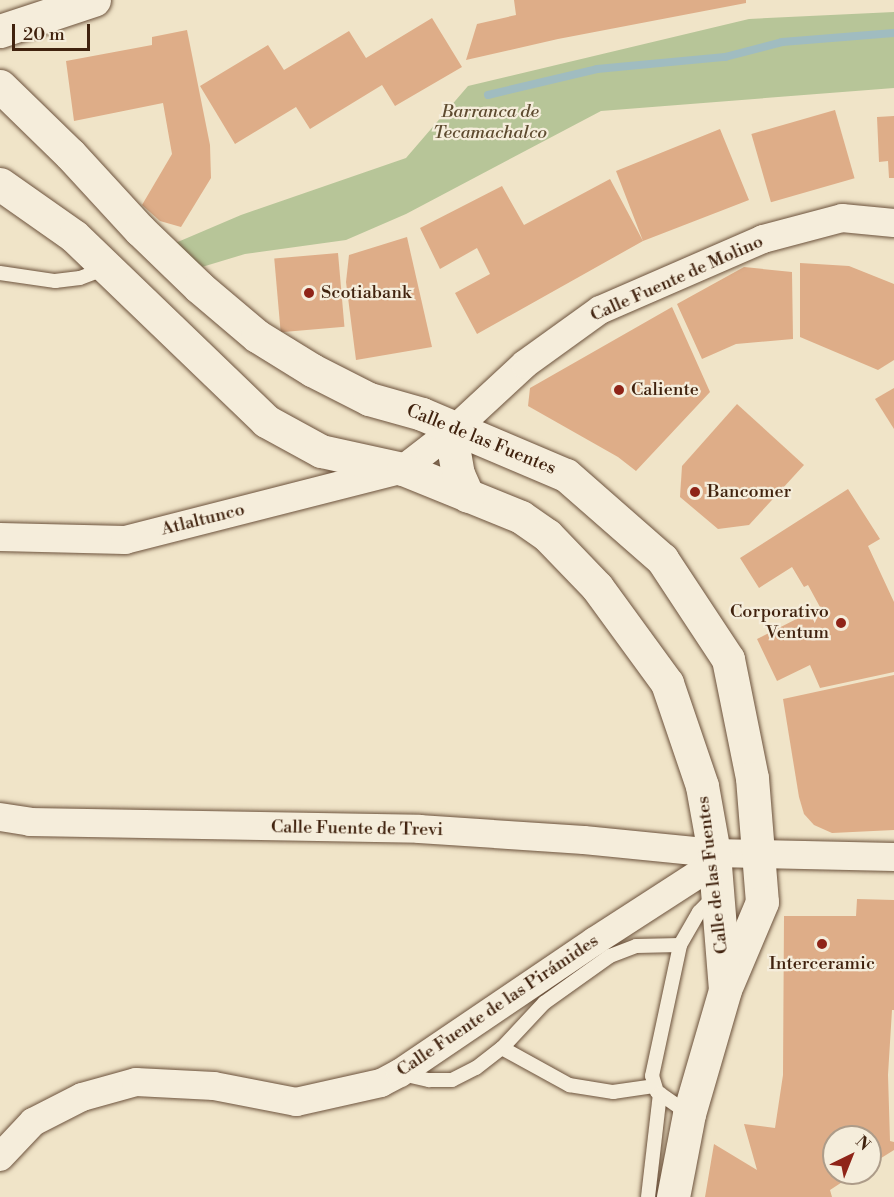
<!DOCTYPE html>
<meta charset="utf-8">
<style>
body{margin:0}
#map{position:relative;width:894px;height:1197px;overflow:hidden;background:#f0e4c8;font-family:"Libre Bodoni",serif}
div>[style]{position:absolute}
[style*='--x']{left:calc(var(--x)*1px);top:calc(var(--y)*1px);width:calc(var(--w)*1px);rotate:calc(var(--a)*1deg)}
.green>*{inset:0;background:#b7c598}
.stream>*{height:8px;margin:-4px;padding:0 4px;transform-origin:4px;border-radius:4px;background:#a0bcc0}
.building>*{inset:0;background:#dead88;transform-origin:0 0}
.roads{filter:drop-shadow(0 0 2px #6c523c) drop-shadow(0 0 2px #6c523c)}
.lane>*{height:14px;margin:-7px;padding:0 7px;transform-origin:7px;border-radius:7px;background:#f5eddb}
.street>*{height:28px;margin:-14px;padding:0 14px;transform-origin:14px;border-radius:14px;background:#f5eddb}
.secondary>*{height:33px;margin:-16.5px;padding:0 16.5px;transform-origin:16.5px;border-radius:16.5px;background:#f5eddb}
.dots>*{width:16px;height:16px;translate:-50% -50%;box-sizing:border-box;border:3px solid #f5eddb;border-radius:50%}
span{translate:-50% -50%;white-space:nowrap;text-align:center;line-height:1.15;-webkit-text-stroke:4.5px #f5eddb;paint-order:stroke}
.park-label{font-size:18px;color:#5e4b30;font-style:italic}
.street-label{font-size:18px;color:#40220e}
.poi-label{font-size:18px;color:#40220e}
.left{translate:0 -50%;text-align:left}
.right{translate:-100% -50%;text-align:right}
.north{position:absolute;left:822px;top:1125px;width:60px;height:60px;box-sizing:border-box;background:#f5eddb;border:2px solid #ad9c89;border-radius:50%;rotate:43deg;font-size:16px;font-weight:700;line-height:24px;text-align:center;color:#40220e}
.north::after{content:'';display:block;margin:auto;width:21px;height:27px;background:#8f2418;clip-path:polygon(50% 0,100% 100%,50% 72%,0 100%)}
.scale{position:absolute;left:12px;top:24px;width:78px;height:27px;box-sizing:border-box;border:3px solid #40220e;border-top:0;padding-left:8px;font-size:18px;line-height:21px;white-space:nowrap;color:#40220e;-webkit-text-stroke:4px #f5eddb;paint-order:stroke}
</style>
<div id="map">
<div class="green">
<div style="clip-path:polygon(894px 12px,894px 88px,601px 111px,406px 214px,346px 240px,245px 254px,192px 270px,173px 244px,241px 215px,406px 158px,468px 86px,749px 19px)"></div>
</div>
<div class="stream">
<div style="--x:488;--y:95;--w:112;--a:-13.4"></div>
<div style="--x:597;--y:69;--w:129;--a:-5.4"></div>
<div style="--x:725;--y:57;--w:59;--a:-14.7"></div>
<div style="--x:782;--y:42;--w:112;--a:-4.6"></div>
</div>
<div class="building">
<div style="clip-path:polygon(514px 0,746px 0,746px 3px,558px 39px,466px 60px,477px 24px,516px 15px)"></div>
<div style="clip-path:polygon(432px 18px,462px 67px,395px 106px,382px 85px,310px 129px,296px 107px,235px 144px,200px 86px,268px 45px,284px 70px,349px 31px,366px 58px)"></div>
<div style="clip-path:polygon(187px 30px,210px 145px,211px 178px,181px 227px,160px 221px,142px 205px,172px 154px,163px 103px,74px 121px,66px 61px,152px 45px,152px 37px)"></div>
<div style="left:835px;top:110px;width:71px;height:87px;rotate:74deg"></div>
<div style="clip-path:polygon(894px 116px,894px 178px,889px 178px,888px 161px,879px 162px,877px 117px)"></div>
<div style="clip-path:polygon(720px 129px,749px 200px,643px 241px,477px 334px,455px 293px,490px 274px,477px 248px,440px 269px,420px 228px,502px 186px,524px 225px,610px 179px,643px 241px,616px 171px)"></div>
<div style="clip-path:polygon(407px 237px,432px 347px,356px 360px,346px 282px,349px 255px)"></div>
<div style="left:338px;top:253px;width:74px;height:64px;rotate:85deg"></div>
<div style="clip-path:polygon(800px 263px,849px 266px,894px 284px,894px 360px,878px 370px,800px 337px)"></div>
<div style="clip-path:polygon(744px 267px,792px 272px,793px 339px,736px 344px,702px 359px,677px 304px)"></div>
<div style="clip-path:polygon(672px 307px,710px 392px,636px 471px,618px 457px,528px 406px,530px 388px)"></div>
<div style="clip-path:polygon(894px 388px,894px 429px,875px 399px)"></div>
<div style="clip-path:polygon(737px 404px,804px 465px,749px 525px,718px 529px,680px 497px,682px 466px)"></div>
<div style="clip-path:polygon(848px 489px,880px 539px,868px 546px,894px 602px,894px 672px,820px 688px,810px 665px,777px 681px,757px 639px,820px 607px,808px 585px,804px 587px,792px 567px,759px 588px,740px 558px)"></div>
<div style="clip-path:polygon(894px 675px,894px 830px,832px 833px,814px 825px,804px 814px,799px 797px,783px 699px)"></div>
<div style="clip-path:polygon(857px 899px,894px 900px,894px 1010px,892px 1010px,888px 1075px,890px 1141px,894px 1142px,894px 1150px,870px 1165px,870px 1137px,834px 1137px,834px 1173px,856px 1173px,830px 1190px,832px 1197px,705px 1197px,714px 1144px,757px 1170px,744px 1124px,775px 1128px,783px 1075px,784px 916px,856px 916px)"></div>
</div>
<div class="roads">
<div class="lane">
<div style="--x:0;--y:273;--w:56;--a:8.3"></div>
<div style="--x:55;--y:281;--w:25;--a:-7"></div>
<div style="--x:80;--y:278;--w:28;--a:-21"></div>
<div style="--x:502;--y:1048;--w:77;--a:28.9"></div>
<div style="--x:569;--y:1085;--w:45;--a:9"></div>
<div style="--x:613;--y:1092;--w:41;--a:-8.3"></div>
<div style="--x:402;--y:1074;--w:28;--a:13"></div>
<div style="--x:429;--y:1080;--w:23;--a:0"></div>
<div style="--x:452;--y:1080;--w:27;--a:-27"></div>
<div style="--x:476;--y:1068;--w:33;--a:-38"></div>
<div style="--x:502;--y:1048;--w:62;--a:-47"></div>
<div style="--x:544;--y:1003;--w:81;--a:-35.5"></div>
<div style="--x:610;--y:956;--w:28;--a:-21"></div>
<div style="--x:636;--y:946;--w:44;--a:-1.3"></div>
<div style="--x:689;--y:1114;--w:39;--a:-145"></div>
<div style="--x:657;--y:1092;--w:17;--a:-107"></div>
<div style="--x:652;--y:1076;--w:134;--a:-77.9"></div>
<div style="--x:680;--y:945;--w:38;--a:-60"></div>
<div style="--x:699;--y:912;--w:23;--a:-45"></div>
<div style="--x:648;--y:1197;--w:104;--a:-83.4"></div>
</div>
<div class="street">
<div style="--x:0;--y:537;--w:125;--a:1.4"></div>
<div style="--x:125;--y:540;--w:287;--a:-14.3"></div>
<div style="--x:403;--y:469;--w:67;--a:-37.7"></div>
<div style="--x:456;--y:428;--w:94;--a:-42.8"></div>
<div style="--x:525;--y:364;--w:92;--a:-35.8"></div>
<div style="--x:600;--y:310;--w:178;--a:-23.5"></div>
<div style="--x:763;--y:239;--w:82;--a:-14.9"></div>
<div style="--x:842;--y:218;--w:52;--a:5.5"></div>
<div style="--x:0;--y:817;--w:30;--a:9"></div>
<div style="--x:30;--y:822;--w:389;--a:1"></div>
<div style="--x:419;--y:829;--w:165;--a:3.8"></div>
<div style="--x:584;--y:840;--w:131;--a:5.7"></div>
<div style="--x:714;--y:853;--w:180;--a:1.3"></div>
<div style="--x:0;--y:1157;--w:48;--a:-46.7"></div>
<div style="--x:33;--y:1122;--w:55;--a:-27"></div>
<div style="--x:82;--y:1097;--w:56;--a:-15.5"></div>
<div style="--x:136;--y:1082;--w:78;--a:2.9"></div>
<div style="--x:214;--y:1086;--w:84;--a:11"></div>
<div style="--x:296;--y:1102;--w:87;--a:-12.6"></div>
<div style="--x:381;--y:1083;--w:21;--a:-28"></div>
<div style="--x:400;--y:1073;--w:235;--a:-34.1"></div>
<div style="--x:595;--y:941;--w:142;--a:-32.9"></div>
</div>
<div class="secondary">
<div style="--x:0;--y:31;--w:99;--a:-18.3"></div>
<div style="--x:0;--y:86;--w:98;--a:44.2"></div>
<div style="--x:70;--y:154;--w:103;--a:47.4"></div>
<div style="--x:140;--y:230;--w:82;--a:44"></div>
<div style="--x:199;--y:287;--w:76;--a:40.2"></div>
<div style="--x:257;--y:336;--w:65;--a:31.7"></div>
<div style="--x:312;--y:370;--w:64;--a:27"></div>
<div style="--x:369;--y:399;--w:55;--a:15.8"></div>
<div style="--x:422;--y:414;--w:156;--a:23"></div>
<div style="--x:566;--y:475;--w:128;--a:41.2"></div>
<div style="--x:662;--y:559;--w:120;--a:56.6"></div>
<div style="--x:728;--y:659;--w:121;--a:78.6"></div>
<div style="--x:752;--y:778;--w:124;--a:85.4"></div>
<div style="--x:762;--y:902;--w:90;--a:112.9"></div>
<div style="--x:0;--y:184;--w:90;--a:35.1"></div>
<div style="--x:74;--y:236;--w:267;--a:43.9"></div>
<div style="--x:266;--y:421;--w:63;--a:28.6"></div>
<div style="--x:321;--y:451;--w:84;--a:12.4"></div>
<div style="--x:403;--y:469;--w:127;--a:22.1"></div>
<div style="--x:521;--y:517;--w:32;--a:35"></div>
<div style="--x:547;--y:535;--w:72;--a:46.1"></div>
<div style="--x:597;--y:587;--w:119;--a:53.9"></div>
<div style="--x:667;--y:683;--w:109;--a:71.2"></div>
<div style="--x:702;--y:786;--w:68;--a:79.8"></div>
<div style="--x:714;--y:853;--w:137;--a:85.4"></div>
<div style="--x:725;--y:990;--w:129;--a:106.2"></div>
<div style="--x:689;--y:1114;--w:85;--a:100.9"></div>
<div style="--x:456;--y:428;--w:24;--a:95"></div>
<div style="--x:454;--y:452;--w:22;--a:80"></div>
<div style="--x:458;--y:474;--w:24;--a:66"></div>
</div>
</div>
<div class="dots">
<div style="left:309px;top:293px;background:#8f2418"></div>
<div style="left:619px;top:390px;background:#8f2418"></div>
<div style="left:695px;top:492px;background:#8f2418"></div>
<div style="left:841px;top:623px;background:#8f2418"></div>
<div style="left:822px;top:944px;background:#8f2418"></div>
</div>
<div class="park-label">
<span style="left:490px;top:123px">Barranca de<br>Tecamachalco</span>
</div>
<div class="street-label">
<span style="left:677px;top:279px;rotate:-24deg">Calle Fuente de Molino</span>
<span style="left:481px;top:440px;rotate:22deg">Calle de las Fuentes</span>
<span style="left:203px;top:520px;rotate:-14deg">Atlaltunco</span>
<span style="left:357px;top:829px;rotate:1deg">Calle Fuente de Trevi</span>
<span style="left:713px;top:875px;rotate:-97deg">Calle de las Fuentes</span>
<span style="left:498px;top:1006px;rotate:-34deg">Calle Fuente de las Pirámides</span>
</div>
<div class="poi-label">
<span class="left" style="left:321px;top:293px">Scotiabank</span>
<span class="left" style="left:631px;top:390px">Caliente</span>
<span class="left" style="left:707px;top:492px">Bancomer</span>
<span class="right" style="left:829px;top:623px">Corporativo<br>Ventum</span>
<span style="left:822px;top:964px">Interceramic</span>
</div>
<div class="north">N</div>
<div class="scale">20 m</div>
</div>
